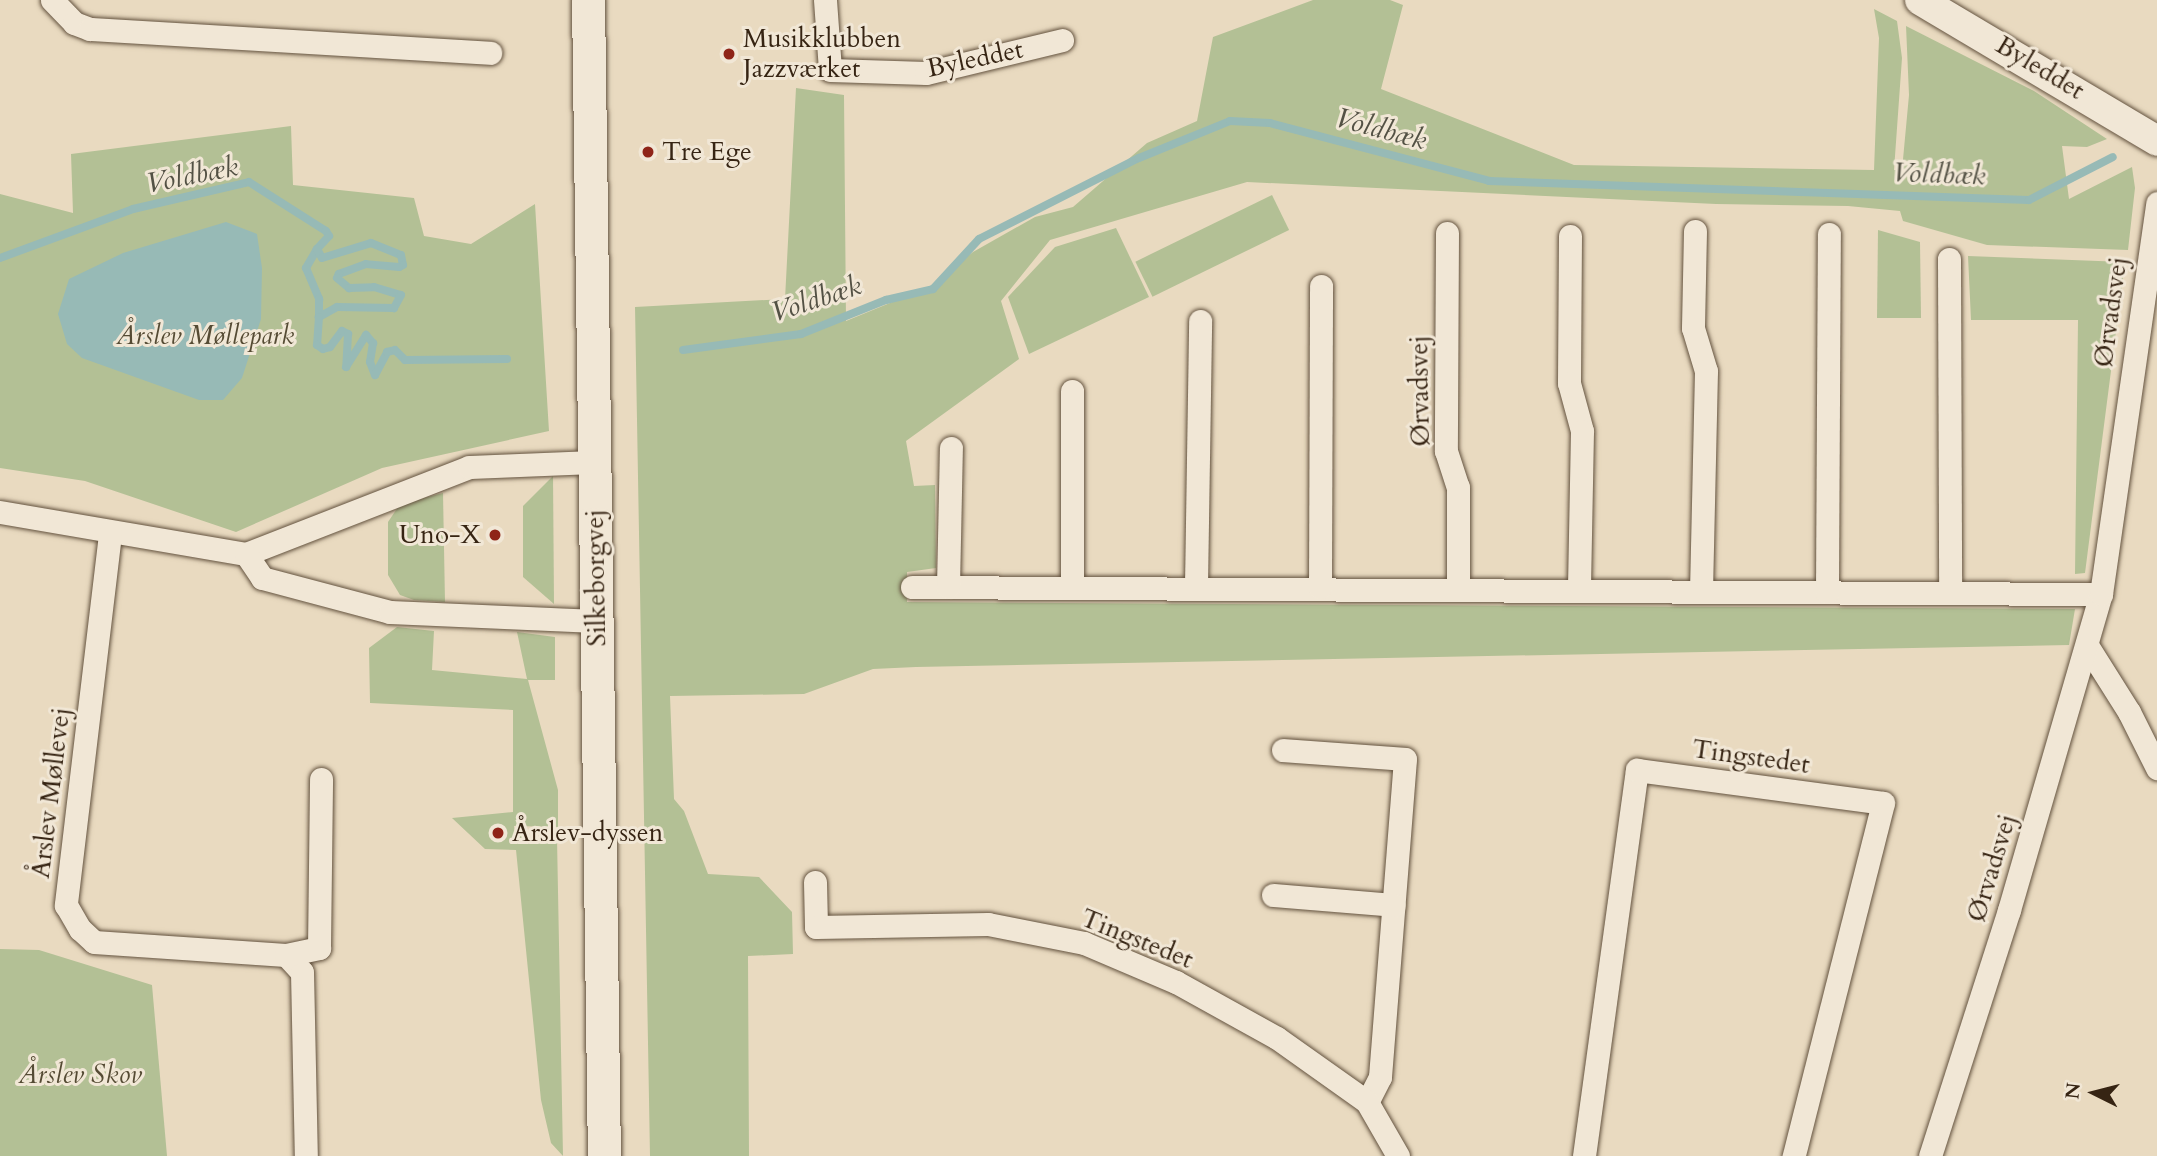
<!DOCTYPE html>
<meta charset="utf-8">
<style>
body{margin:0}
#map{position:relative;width:2157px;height:1156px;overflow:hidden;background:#e9dac0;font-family:Cardo,serif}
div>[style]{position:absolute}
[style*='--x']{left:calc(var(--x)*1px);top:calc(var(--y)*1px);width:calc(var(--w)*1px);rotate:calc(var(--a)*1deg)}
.green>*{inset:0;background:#b3c095;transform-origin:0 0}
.water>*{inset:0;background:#97bab6}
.stream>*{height:8px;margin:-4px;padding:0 4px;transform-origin:4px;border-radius:4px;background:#97bab6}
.roads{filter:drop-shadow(0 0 2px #63523e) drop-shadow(0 0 2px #63523e)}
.minor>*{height:23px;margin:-11.5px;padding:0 11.5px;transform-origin:11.5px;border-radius:11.5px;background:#f1e7d6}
.tertiary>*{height:30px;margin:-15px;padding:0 15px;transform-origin:15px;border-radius:15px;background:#f1e7d6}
.secondary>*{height:33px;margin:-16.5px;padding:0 16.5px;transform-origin:16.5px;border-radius:16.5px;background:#f1e7d6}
.dots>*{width:19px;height:19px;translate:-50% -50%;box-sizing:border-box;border:4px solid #f1e7d6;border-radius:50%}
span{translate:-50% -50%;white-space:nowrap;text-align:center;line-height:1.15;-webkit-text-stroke:6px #f1e7d6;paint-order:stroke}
.poi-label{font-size:26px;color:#362413}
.left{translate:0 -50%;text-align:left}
.right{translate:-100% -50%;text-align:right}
.street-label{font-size:26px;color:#362413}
.park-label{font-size:26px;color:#554b34;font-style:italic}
.water-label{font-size:28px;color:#535144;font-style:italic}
.north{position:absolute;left:2059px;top:1058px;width:70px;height:70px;-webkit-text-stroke:5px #f1e7d6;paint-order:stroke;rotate:276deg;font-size:19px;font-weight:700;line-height:28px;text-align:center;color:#362413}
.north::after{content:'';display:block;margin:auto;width:24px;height:32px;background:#362413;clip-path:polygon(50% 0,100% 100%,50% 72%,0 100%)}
</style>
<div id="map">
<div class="green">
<div style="clip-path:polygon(1313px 0,1390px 0,1403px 5px,1381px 89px,1574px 165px,1874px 170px,1879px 38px,1874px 9px,1897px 21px,1902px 58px,1894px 170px,1902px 170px,1909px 95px,1906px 26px,2034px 91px,2107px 139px,2087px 147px,2062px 146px,2069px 199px,2132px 167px,2135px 188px,2128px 250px,1987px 245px,1903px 221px,1900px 211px,1848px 206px,1716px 204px,1247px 182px,1050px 240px,1001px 301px,1019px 359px,906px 441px,914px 486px,935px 485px,936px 568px,907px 572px,907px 602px,2075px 609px,2069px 645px,916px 667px,873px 669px,804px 694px,670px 696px,674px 799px,684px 811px,708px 874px,759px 877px,792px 912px,793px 954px,748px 956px,749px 1156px,650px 1156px,635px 307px,785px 299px,796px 88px,844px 95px,846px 321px,929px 287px,973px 252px,1035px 217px,1073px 207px,1147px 143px,1197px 121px,1213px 37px)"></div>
<div style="clip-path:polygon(291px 126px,293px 185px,414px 198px,424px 236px,471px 244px,535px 204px,549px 431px,382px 468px,236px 532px,85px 481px,0 468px,0 194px,73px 213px,71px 154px)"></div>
<div style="left:1272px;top:195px;width:39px;height:152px;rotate:64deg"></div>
<div style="clip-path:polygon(1116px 228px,1149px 297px,1029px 354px,1008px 297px,1055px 247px)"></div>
<div style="clip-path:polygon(1878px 230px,1920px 242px,1921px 318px,1877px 318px)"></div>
<div style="clip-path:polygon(1968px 256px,2125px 262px,2085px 573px,2075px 574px,2078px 320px,1971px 320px)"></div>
<div style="clip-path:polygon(553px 476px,554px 604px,523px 577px,523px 506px)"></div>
<div style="clip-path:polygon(443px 493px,445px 602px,414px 600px,400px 595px,388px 575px,388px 522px,400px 504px)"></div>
<div style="clip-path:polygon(397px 627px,434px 631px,432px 670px,527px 679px,517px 632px,555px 637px,555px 680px,528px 680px,558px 790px,558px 827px,514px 826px,515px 835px,557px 838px,563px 1156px,551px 1143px,541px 1100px,516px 850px,485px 849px,452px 818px,513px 812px,513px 710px,370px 703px,369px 648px)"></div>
<div style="clip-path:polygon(0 949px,39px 950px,152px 985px,167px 1156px,0 1156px)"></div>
</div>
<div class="water">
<div style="clip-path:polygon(226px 222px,257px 234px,262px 268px,261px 319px,242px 378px,223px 400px,199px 400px,82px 358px,67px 344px,58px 314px,69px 279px,123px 253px)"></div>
</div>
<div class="stream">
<div style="--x:317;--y:249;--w:22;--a:120"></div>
<div style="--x:306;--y:268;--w:34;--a:67"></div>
<div style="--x:319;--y:299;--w:18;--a:90"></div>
<div style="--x:0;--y:258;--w:142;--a:-20.2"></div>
<div style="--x:133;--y:209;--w:119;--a:-13.1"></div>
<div style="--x:249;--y:182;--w:91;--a:32.5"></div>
<div style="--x:326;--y:231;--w:6;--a:59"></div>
<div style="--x:329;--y:236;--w:18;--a:133"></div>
<div style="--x:317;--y:249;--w:10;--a:61"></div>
<div style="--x:322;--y:258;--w:51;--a:-17"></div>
<div style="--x:371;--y:243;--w:32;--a:22"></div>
<div style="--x:401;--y:255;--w:10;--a:79"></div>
<div style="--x:403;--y:265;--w:4;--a:153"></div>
<div style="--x:399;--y:267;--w:33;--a:-175"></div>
<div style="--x:366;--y:264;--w:29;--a:160"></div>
<div style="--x:339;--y:274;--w:4;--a:117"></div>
<div style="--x:337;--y:278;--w:16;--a:40"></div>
<div style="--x:349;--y:288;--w:25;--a:-2"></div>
<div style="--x:374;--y:287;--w:28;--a:17"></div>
<div style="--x:401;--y:295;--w:15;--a:118"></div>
<div style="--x:394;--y:308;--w:57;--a:-179"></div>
<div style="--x:337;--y:307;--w:21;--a:151"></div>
<div style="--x:319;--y:317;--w:28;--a:94"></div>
<div style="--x:317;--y:345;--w:7;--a:34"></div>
<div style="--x:323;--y:349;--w:7;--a:-16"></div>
<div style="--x:330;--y:347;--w:20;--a:-53"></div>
<div style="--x:342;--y:331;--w:7;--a:27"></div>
<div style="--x:348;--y:334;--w:33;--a:93"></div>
<div style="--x:346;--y:367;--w:38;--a:-58"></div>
<div style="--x:366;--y:335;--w:11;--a:49"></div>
<div style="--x:373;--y:343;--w:19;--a:99"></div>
<div style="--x:370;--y:362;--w:14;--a:69"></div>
<div style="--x:375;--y:375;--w:26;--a:-62"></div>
<div style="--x:387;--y:352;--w:8;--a:-14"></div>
<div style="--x:395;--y:350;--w:14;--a:45"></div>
<div style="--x:405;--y:360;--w:102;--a:-0.6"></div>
<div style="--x:683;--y:350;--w:119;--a:-7.7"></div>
<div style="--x:801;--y:334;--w:92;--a:-21.8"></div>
<div style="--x:886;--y:300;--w:48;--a:-13.2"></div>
<div style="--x:933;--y:289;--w:68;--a:-47.4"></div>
<div style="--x:979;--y:239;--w:179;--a:-26.9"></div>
<div style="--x:1139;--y:158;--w:98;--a:-22.1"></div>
<div style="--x:1230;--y:121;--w:40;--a:2.9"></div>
<div style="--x:1270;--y:123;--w:227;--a:14.8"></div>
<div style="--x:1489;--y:181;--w:540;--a:2.02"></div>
<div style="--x:2029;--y:200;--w:94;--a:-27.1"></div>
</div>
<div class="roads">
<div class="minor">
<div style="--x:52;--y:0;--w:32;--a:46"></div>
<div style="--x:74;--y:23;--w:17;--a:21"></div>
<div style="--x:90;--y:29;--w:401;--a:3.4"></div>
<div style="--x:825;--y:0;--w:70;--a:85.9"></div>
<div style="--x:830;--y:70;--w:96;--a:1.8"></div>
<div style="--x:926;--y:73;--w:140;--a:-13.6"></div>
<div style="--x:1695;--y:231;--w:97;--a:91.2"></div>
<div style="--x:1693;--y:328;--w:45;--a:73.2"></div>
<div style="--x:1706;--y:371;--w:220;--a:91.3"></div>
<div style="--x:1447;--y:233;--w:218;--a:90.3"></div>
<div style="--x:1446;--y:451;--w:38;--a:72"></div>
<div style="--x:1458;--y:487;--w:102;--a:90"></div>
<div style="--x:1570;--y:236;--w:147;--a:90.4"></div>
<div style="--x:1569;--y:383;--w:50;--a:74.8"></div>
<div style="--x:1582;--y:431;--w:159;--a:91.1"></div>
<div style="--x:1949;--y:259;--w:333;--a:89.8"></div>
<div style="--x:0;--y:512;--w:250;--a:9.7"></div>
<div style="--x:246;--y:554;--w:239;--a:-21.3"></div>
<div style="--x:469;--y:467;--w:125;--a:-2.3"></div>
<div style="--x:110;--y:534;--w:374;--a:96.8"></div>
<div style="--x:66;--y:905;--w:28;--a:60"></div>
<div style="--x:80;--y:929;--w:19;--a:43"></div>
<div style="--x:94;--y:942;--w:192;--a:3.9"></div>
<div style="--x:286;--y:955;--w:23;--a:47"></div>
<div style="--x:302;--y:972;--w:184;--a:88.8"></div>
<div style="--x:246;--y:554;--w:29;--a:56"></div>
<div style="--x:262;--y:578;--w:132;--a:14.9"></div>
<div style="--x:390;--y:612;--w:206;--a:2.5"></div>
<div style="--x:1072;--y:584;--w:193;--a:-90"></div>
<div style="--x:1196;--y:586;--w:265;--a:-89.1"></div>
<div style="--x:912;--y:587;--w:1189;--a:0.34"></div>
<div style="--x:948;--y:587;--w:139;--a:-88.8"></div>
<div style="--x:1320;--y:587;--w:301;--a:-89.8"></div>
<div style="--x:1827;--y:592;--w:358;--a:-89.7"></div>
<div style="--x:2088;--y:647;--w:77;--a:57.8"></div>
<div style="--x:2129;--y:712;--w:63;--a:63.4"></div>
<div style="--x:1283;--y:750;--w:122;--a:4.2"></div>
<div style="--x:1405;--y:759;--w:319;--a:94.5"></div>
<div style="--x:1380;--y:1077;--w:28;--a:117"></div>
<div style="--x:815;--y:882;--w:45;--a:88.7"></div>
<div style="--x:816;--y:927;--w:172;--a:-1"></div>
<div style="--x:988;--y:924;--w:98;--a:11.2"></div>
<div style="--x:1084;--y:943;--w:100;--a:23"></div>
<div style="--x:1176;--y:982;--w:115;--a:29"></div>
<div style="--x:1277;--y:1038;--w:110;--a:35.4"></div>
<div style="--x:1367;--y:1102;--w:62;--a:60.1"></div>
<div style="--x:1273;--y:895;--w:121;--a:4.7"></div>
<div style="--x:286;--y:955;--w:34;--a:-12"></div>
<div style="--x:319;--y:948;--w:169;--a:-89.3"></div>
<div style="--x:1584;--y:1156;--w:390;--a:-82.2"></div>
<div style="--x:1637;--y:770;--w:248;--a:7.6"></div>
<div style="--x:1883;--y:803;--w:364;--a:104.2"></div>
<div style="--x:1930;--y:1156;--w:258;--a:-72.2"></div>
<div style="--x:2009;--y:910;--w:329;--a:-73.8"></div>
<div style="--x:2101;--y:594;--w:395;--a:-81.8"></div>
</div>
<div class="tertiary">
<div style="--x:1920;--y:0;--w:276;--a:30.7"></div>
</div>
<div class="secondary">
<div style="--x:588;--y:0;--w:1156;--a:89.21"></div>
</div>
</div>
<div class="dots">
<div style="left:729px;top:54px;background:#8f2418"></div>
<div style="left:648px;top:152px;background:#8f2418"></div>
<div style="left:495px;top:535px;background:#8f2418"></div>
<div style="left:498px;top:833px;background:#8f2418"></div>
</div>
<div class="poi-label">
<span class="left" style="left:743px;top:54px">Musikklubben<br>Jazzværket</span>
<span class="left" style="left:662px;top:152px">Tre Ege</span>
<span class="right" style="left:481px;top:535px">Uno-X</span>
<span class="left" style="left:512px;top:833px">Årslev-dyssen</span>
</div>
<div class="street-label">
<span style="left:975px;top:59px;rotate:-12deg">Byleddet</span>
<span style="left:2040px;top:68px;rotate:31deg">Byleddet</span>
<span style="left:2111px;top:312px;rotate:-82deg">Ørvadsvej</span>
<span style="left:1420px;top:391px;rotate:-91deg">Ørvadsvej</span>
<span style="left:596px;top:578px;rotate:-91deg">Silkeborgvej</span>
<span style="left:1751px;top:757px;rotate:8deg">Tingstedet</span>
<span style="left:51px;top:793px;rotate:-83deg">Årslev Møllevej</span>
<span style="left:1992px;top:868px;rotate:-73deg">Ørvadsvej</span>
<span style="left:1137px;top:939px;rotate:22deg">Tingstedet</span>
</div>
<div class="park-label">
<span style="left:205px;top:336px">Årslev Møllepark</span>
<span style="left:80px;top:1075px">Årslev Skov</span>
</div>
<div class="water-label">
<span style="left:1381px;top:129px;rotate:15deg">Voldbæk</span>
<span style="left:1939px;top:174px;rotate:2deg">Voldbæk</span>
<span style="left:192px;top:175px;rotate:-11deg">Voldbæk</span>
<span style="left:816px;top:299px;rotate:-18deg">Voldbæk</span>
</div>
<div class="north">N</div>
</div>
